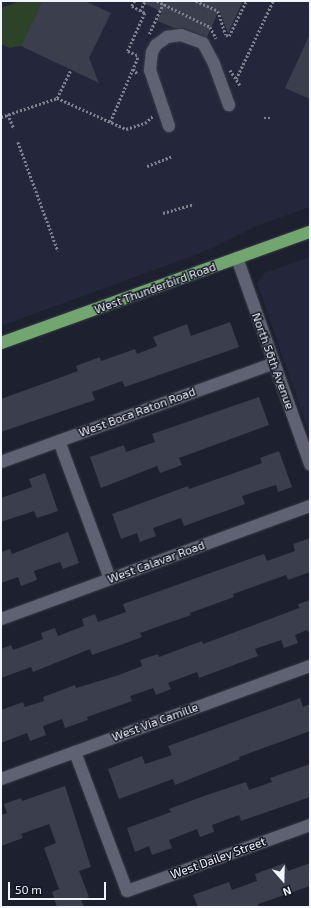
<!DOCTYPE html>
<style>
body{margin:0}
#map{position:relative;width:311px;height:908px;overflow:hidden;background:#1d202e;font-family:"Exo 2",sans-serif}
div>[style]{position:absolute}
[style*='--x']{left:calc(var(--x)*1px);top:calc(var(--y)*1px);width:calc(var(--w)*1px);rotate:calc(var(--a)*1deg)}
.built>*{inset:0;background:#24273b}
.green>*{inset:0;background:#2d4328}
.building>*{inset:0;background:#3b3e4d}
.path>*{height:2.5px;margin-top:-1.25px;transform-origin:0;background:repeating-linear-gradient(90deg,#7f828e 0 2px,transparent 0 4px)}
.roads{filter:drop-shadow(0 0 1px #3b3d49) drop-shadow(0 0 1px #3b3d49)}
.minor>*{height:12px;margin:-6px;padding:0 6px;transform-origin:6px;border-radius:6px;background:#5e6272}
.major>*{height:12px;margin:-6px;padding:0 6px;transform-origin:6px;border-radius:6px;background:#71a66f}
span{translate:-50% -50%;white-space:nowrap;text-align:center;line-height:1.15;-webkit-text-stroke:3px #141624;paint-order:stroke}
.street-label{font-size:12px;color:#f2f4fe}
.frame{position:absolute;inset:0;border:2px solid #f2f4fe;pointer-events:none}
.north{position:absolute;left:263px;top:860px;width:40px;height:40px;-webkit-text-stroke:3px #141624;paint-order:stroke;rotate:160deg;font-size:11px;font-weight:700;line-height:16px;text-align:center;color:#f2f4fe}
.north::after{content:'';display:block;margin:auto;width:14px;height:18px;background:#f2f4fe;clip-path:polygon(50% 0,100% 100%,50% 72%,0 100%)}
.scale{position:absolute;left:8px;top:882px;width:98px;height:18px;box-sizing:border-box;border:2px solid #f2f4fe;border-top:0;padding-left:5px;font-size:12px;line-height:14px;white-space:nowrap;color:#f2f4fe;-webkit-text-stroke:3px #141624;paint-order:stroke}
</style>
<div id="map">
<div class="built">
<div style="clip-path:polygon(1px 1px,310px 1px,310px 207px,256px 226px,203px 252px,1px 326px)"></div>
<div style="clip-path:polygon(310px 257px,310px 436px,257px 283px,264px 273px)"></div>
</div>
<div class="green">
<div style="clip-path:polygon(21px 1px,42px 1px,21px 46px,10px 48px,1px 44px,1px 8px)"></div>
</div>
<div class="building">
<div style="clip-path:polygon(42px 1px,85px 1px,111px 13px,89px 58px,99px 83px,21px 46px)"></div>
<div style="clip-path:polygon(139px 1px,243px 1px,228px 33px,219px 10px,207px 37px,184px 28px,174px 28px,157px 21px,162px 12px)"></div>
<div style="clip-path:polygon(310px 34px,310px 99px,285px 88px)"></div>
<div style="clip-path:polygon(230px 322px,239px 347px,125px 387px,122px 381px,92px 392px,95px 400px,1px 432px,1px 399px,78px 371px,76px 366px,100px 357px,101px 361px,135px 349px,137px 354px,157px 346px,153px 337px,187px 324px,191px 336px)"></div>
<div style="clip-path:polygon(259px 397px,269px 425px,179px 458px,182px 465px,160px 473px,157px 466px,101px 488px,90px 457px,124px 445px,126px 452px,155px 442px,152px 434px)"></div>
<div style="clip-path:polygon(279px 451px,292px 487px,278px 492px,276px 485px,242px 496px,245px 504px,184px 526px,181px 518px,153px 528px,156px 536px,140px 542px,137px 533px,121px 539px,112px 514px,188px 486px,189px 489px,262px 463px,260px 458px)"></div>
<div style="clip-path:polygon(45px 473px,58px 511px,37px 518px,34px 511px,1px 522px,1px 498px,32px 487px,29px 479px)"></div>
<div style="clip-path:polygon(68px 532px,79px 563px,63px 569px,60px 562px,34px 571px,37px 580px,21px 586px,18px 577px,1px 583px,1px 552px,10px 549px,12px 554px)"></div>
<div style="clip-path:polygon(310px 538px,310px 572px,288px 580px,286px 575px,233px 594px,234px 597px,190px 613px,191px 615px,140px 633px,142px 637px,126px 643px,92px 655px,90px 649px,33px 672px,31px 667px,1px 678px,1px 649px,11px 645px,13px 650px,43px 639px,41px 633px,55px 628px,58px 636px,84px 626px,82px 619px,95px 614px,98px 622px,126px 612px,123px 604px,264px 554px,267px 561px,295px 551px,293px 544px)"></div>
<div style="clip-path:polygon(310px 600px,310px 634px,307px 630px,295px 635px,298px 643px,284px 648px,281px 640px,255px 649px,258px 656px,199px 678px,197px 672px,168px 683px,171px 689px,156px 695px,153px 688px,130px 696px,132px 701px,87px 717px,88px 720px,65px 728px,62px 719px,43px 726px,46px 735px,30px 741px,27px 733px,1px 743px,1px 710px,23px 702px,25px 707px,44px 701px,43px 697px,75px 685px,76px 688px,119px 675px,142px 666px,140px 660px,158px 654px,159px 657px,202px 641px,203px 644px,299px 608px,298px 604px)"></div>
<div style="clip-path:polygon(300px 698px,303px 707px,310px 704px,310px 731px,239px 757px,240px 759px,175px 785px,173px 779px,119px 799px,108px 769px,142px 756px,145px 764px,172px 755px,168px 746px)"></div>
<div style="clip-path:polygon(310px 764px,310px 797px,241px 821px,239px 815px,212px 825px,214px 832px,200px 837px,197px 829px,169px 840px,172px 848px,152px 855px,149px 846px,135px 852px,127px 828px,171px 812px,169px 809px,201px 797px,246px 782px,249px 790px,272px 782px,270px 778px)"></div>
<div style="clip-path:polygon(65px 786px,91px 867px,79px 871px,89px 897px,81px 900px,84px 907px,57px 907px,52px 892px,59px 889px,44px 848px,56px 843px,49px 824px,21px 834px,23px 838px,1px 846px,1px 815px,7px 813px,4px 804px,21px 798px,22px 801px)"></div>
<div style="clip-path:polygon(285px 863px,288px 871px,310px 863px,310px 886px,258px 904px,259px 907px,198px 907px,193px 895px,229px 882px,232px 890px,257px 881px,255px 874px)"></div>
</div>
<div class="path">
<div style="--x:135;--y:1;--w:6;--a:121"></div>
<div style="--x:132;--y:6;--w:15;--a:28"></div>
<div style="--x:145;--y:13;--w:42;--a:114.1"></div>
<div style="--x:128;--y:51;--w:12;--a:24"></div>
<div style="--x:157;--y:1;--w:59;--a:26.1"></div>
<div style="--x:210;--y:27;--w:13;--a:61"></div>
<div style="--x:196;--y:1;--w:24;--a:24"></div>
<div style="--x:218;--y:11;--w:25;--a:72"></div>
<div style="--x:226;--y:35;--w:3;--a:18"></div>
<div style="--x:229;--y:36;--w:39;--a:-64"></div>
<div style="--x:140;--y:11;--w:11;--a:-63"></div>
<div style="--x:149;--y:34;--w:33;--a:-65"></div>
<div style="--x:133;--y:69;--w:8;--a:45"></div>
<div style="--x:230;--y:70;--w:18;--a:56"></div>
<div style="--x:236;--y:79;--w:86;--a:-64.6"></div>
<div style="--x:57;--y:98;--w:30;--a:-64"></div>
<div style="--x:8;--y:114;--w:16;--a:68"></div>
<div style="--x:1;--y:117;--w:59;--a:-18.7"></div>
<div style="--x:57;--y:98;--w:76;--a:24.2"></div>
<div style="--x:126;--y:129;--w:20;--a:-18"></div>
<div style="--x:145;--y:123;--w:11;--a:-41"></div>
<div style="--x:264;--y:118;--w:7;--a:0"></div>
<div style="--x:110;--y:122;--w:71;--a:-66.7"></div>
<div style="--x:18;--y:142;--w:116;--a:69.8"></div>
<div style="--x:147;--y:166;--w:26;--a:-21"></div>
<div style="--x:163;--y:213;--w:32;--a:-16"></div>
</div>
<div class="roads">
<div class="minor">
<div style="--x:169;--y:126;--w:59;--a:-108.7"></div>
<div style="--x:150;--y:70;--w:18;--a:-84"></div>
<div style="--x:152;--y:52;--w:8;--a:-60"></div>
<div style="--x:156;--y:45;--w:14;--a:-36"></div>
<div style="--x:167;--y:37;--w:14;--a:-8"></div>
<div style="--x:181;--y:35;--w:23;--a:20"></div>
<div style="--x:203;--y:43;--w:24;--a:62"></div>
<div style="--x:214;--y:64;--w:44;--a:69.9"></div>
<div style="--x:237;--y:258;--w:219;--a:70.5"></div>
<div style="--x:59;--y:441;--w:147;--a:69.7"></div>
<div style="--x:1;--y:462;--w:290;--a:-19.9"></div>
<div style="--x:1;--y:619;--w:329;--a:-20.1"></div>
<div style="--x:75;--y:752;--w:148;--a:69.5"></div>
<div style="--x:127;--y:891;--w:195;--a:-19.8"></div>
<div style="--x:1;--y:779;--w:329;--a:-20.1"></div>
</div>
<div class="major">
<div style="--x:1;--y:343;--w:328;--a:-19.8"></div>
</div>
</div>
<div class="street-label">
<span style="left:155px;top:288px;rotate:-20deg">West Thunderbird Road</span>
<span style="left:273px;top:361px;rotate:70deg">North 56th Avenue</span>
<span style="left:137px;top:412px;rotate:-20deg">West Boca Raton Road</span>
<span style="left:156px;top:562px;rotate:-20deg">West Calavar Road</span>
<span style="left:155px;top:722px;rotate:-20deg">West Via Camille</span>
<span style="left:218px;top:858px;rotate:-20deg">West Dailey Street</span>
</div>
<div class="frame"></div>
<div class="north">N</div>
<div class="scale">50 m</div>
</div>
